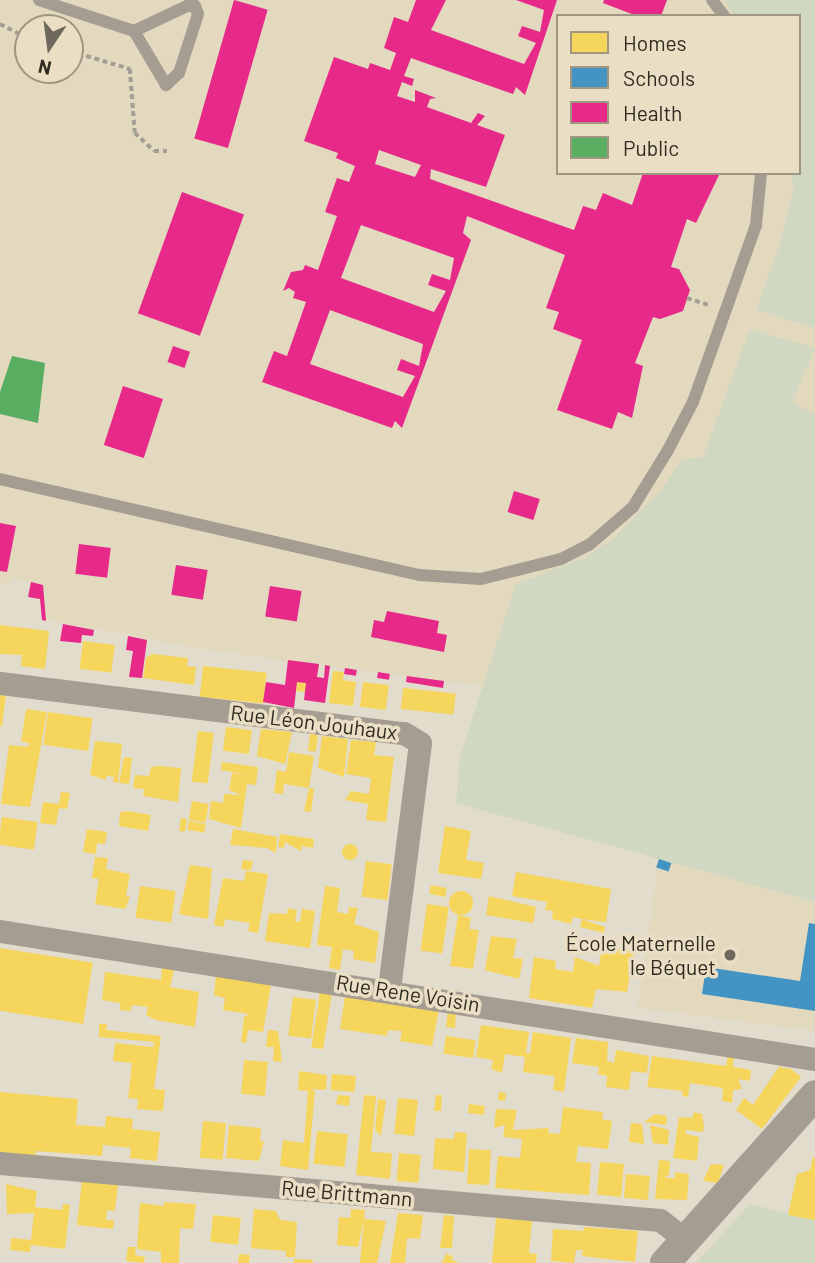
<!DOCTYPE html>
<meta charset="utf-8">
<style>
body{margin:0}
#map{position:relative;width:815px;height:1263px;overflow:hidden;background:#e2dccc;font-family:Barlow,sans-serif}
div>[style]{position:absolute}
[style*='--x']{left:calc(var(--x)*1px);top:calc(var(--y)*1px);width:calc(var(--w)*1px);rotate:calc(var(--a)*1deg)}
.built>*{inset:0;background:#e3d9bf}
.green>*{inset:0;background:#d1d8c1}
.homes>*{inset:0;background:#f6d55c;transform-origin:0 0}
.round{border-radius:50%}
.schools>*{inset:0;background:#4393c3;transform-origin:0 0}
.health>*{inset:0;background:#e7298a;transform-origin:0 0}
.public>*{inset:0;background:#5aae61}
.path>*{height:3.5px;margin-top:-1.75px;transform-origin:0;background:repeating-linear-gradient(90deg,#a49f95 0 5px,transparent 0 8.5px)}
.service>*{height:12px;margin:-6px;padding:0 6px;transform-origin:6px;border-radius:6px;background:#a59d92}
.minor>*{height:23px;margin:-11.5px;padding:0 11.5px;transform-origin:11.5px;border-radius:11.5px;background:#a59d92}
.tertiary>*{height:30px;margin:-15px;padding:0 15px;transform-origin:15px;border-radius:15px;background:#a59d92}
.dots>*{width:19px;height:19px;translate:-50% -50%;box-sizing:border-box;border:4px solid #eadfc4;border-radius:50%}
span{translate:-50% -50%;white-space:nowrap;text-align:center;line-height:1.15;-webkit-text-stroke:7px #eadfc4;paint-order:stroke}
.street-label{font-size:21px;color:#2f2b20}
.poi-label{font-size:21px;color:#2f2b20}
.right{translate:-100% -50%;text-align:right}
.legend{position:absolute;left:556px;top:14px;width:245px;height:161px;box-sizing:border-box;background:#eadfc4;border:2px solid #9f9782;margin:0;padding:9px 12px;list-style:none;font-size:21px;color:#2f2b20}
.legend li{display:flex;align-items:center;gap:14px;height:35px}
.legend b{width:35px;border:2px solid #9f9782}
.north{position:absolute;left:14px;top:14px;width:70px;height:70px;box-sizing:border-box;background:#eadfc4;border:2px solid #9f9782;border-radius:50%;rotate:193deg;font-size:19px;font-weight:700;line-height:28px;text-align:center;color:#2f2b20}
.north::after{content:'';display:block;margin:auto;width:24px;height:32px;background:#6e695c;clip-path:polygon(50% 0,100% 100%,50% 72%,0 100%)}
</style>
<div id="map">
<div class="built">
<div style="clip-path:polygon(evenodd,0 0,815px 0,815px 1031px,637px 1008px,659px 859px,456px 803px,460px 756px,483px 686px,206px 650px,46px 620px,43px 585px,14px 578px,13px 583px,0 583px,0 0,558px 16px,799px 16px,799px 173px,558px 173px,558px 16px,0 0,28px 28px,70px 28px,70px 70px,28px 70px,28px 28px)"></div>
</div>
<div class="green">
<div style="clip-path:polygon(724px 0,815px 0,815px 328px,756px 310px,779px 246px,793px 191px,792px 173px,799px 173px,799px 16px,735px 16px)"></div>
<div style="clip-path:polygon(750px 329px,815px 348px,792px 403px,815px 414px,815px 902px,456px 803px,460px 756px,516px 584px,584px 558px,615px 537px,661px 490px,682px 459px,703px 457px)"></div>
<div style="clip-path:polygon(750px 1204px,815px 1220px,815px 1263px,696px 1263px)"></div>
</div>
<div class="homes">
<div style="clip-path:polygon(0 625px,49px 631px,45px 669px,21px 666px,22px 655px,0 654px)"></div>
<div style="left:83px;top:641px;width:32px;height:28px;rotate:7deg"></div>
<div style="clip-path:polygon(152px 654px,188px 658px,187px 666px,196px 667px,194px 685px,143px 678px,146px 658px)"></div>
<div style="left:203px;top:666px;width:64px;height:31px;rotate:6deg"></div>
<div style="clip-path:polygon(333px 671px,344px 672px,343px 680px,356px 682px,353px 706px,329px 703px)"></div>
<div style="left:297px;top:682px;width:9px;height:9px;rotate:6deg"></div>
<div style="left:363px;top:682px;width:26px;height:25px;rotate:7deg"></div>
<div style="left:403px;top:688px;width:53px;height:21px;rotate:6deg"></div>
<div style="clip-path:polygon(0 695px,6px 696px,2px 726px,0 726px)"></div>
<div style="clip-path:polygon(26px 709px,47px 712px,30px 807px,1px 804px,9px 745px,28px 747px,29px 743px,21px 742px)"></div>
<div style="left:48px;top:712px;width:45px;height:33px;rotate:8deg"></div>
<div style="left:226px;top:727px;width:26px;height:24px;rotate:7deg"></div>
<div style="clip-path:polygon(261px 729px,292px 732px,285px 764px,257px 756px)"></div>
<div style="left:198px;top:731px;width:16px;height:51px;rotate:7deg"></div>
<div style="left:310px;top:734px;width:8px;height:17px;rotate:7deg"></div>
<div style="clip-path:polygon(322px 736px,348px 739px,344px 777px,318px 768px)"></div>
<div style="clip-path:polygon(351px 740px,376px 742px,374px 755px,394px 757px,386px 822px,366px 820px,368px 804px,345px 800px,351px 791px,369px 794px,371px 778px,346px 774px)"></div>
<div style="clip-path:polygon(95px 741px,122px 744px,118px 783px,113px 782px,114px 777px,106px 776px,106px 780px,90px 775px)"></div>
<div style="clip-path:polygon(289px 752px,314px 756px,309px 788px,314px 789px,311px 812px,304px 811px,309px 788px,284px 784px,283px 794px,274px 793px,277px 770px,286px 772px)"></div>
<div style="clip-path:polygon(124px 757px,132px 758px,129px 784px,119px 783px)"></div>
<div style="clip-path:polygon(222px 762px,258px 767px,256px 785px,247px 784px,241px 828px,209px 819px,211px 801px,223px 803px,224px 794px,242px 795px,229px 790px,232px 773px,248px 775px,221px 770px)"></div>
<div style="clip-path:polygon(160px 766px,181px 768px,178px 802px,143px 796px,144px 789px,133px 788px,135px 775px,149px 776px,151px 767px)"></div>
<div style="clip-path:polygon(61px 792px,70px 793px,67px 809px,59px 808px,56px 825px,40px 823px,43px 802px,59px 804px)"></div>
<div style="left:192px;top:801px;width:17px;height:19px;rotate:10deg"></div>
<div style="clip-path:polygon(128px 811px,151px 815px,148px 831px,119px 826px,120px 812px)"></div>
<div style="left:2px;top:817px;width:36px;height:28px;rotate:8deg"></div>
<div style="left:181px;top:818px;width:6px;height:13px;rotate:9deg"></div>
<div style="left:189px;top:821px;width:17px;height:9px;rotate:10deg"></div>
<div style="clip-path:polygon(445px 826px,471px 831px,466px 860px,484px 863px,481px 879px,438px 873px)"></div>
<div style="clip-path:polygon(87px 829px,107px 832px,105px 844px,97px 843px,96px 854px,83px 852px)"></div>
<div style="clip-path:polygon(233px 829px,277px 837px,276px 853px,267px 848px,230px 845px)"></div>
<div style="clip-path:polygon(280px 834px,314px 839px,313px 848px,302px 846px,301px 851px,285px 842px,284px 848px,278px 847px)"></div>
<div class="round" style="left:342px;top:844px;width:16px;height:16px"></div>
<div style="clip-path:polygon(95px 857px,108px 858px,106px 869px,130px 874px,126px 896px,130px 897px,125px 909px,95px 904px,99px 879px,92px 878px)"></div>
<div style="clip-path:polygon(243px 860px,253px 861px,251px 870px,241px 869px)"></div>
<div style="left:366px;top:861px;width:26px;height:36px;rotate:7deg"></div>
<div style="clip-path:polygon(190px 865px,212px 868px,208px 919px,179px 914px)"></div>
<div style="clip-path:polygon(246px 871px,268px 874px,258px 933px,248px 931px,250px 923px,225px 919px,224px 927px,214px 925px,223px 878px,244px 881px)"></div>
<div style="clip-path:polygon(516px 872px,611px 889px,606px 922px,582px 919px,605px 927px,604px 933px,580px 927px,582px 919px,573px 917px,571px 924px,552px 919px,553px 911px,545px 910px,547px 902px,512px 896px)"></div>
<div style="left:431px;top:885px;width:16px;height:9px;rotate:11deg"></div>
<div style="left:140px;top:886px;width:36px;height:32px;rotate:8deg"></div>
<div style="clip-path:polygon(325px 886px,340px 888px,337px 912px,348px 914px,349px 907px,358px 908px,354px 924px,379px 932px,375px 963px,353px 959px,354px 951px,343px 949px,340px 970px,329px 968px,332px 947px,317px 945px)"></div>
<div class="round" style="left:449px;top:891px;width:24px;height:24px"></div>
<div style="clip-path:polygon(489px 896px,536px 907px,533px 923px,486px 915px)"></div>
<div style="left:427px;top:904px;width:22px;height:47px;rotate:8deg"></div>
<div style="clip-path:polygon(288px 908px,297px 910px,295px 921px,300px 922px,302px 909px,315px 911px,310px 948px,265px 941px,269px 913px,287px 914px)"></div>
<div style="clip-path:polygon(458px 915px,471px 918px,469px 929px,479px 930px,473px 969px,450px 966px)"></div>
<div style="clip-path:polygon(491px 936px,517px 939px,513px 958px,523px 959px,519px 979px,485px 970px)"></div>
<div style="clip-path:polygon(602px 946px,634px 951px,627px 992px,596px 989px,592px 1008px,529px 998px,534px 957px,556px 961px,555px 969px,573px 972px,575px 957px,599px 966px)"></div>
<div style="left:0;top:948px;width:94px;height:62px;rotate:9deg"></div>
<div style="clip-path:polygon(162px 968px,174px 970px,170px 987px,199px 992px,195px 1027px,156px 1020px,146px 1015px,148px 1007px,132px 1005px,131px 1011px,120px 1010px,120px 1003px,102px 1000px,105px 972px,161px 980px)"></div>
<div style="clip-path:polygon(216px 976px,271px 985px,263px 1032px,248px 1030px,246px 1043px,241px 1042px,244px 1017px,249px 1014px,223px 1010px,225px 998px,214px 995px)"></div>
<div style="left:320px;top:992px;width:12px;height:56px;rotate:9deg"></div>
<div style="clip-path:polygon(345px 996px,439px 1010px,432px 1046px,400px 1041px,402px 1031px,388px 1030px,387px 1036px,340px 1029px)"></div>
<div style="left:293px;top:997px;width:23px;height:39px;rotate:7deg"></div>
<div style="clip-path:polygon(448px 1011px,456px 1013px,455px 1028px,446px 1027px)"></div>
<div style="clip-path:polygon(99px 1024px,107px 1024px,106px 1030px,161px 1036px,154px 1089px,165px 1090px,163px 1111px,137px 1109px,138px 1099px,128px 1098px,132px 1063px,113px 1061px,115px 1043px,153px 1047px,154px 1042px,99px 1037px)"></div>
<div style="clip-path:polygon(481px 1025px,529px 1032px,526px 1053px,530px 1053px,533px 1032px,571px 1038px,564px 1092px,553px 1090px,555px 1076px,523px 1072px,525px 1057px,505px 1054px,502px 1073px,491px 1069px,493px 1060px,476px 1057px)"></div>
<div style="clip-path:polygon(268px 1030px,278px 1031px,282px 1062px,273px 1061px,274px 1047px,266px 1047px)"></div>
<div style="left:446px;top:1036px;width:30px;height:18px;rotate:8deg"></div>
<div style="clip-path:polygon(576px 1038px,608px 1042px,607px 1061px,614px 1063px,616px 1050px,649px 1056px,647px 1073px,631px 1071px,629px 1090px,606px 1087px,607px 1076px,598px 1074px,599px 1067px,572px 1063px)"></div>
<div style="clip-path:polygon(728px 1054px,734px 1055px,733px 1067px,751px 1070px,750px 1081px,738px 1079px,742px 1089px,733px 1090px,732px 1103px,722px 1101px,723px 1088px,690px 1083px,688px 1097px,682px 1096px,683px 1091px,647px 1087px,652px 1056px,726px 1066px)"></div>
<div style="left:244px;top:1060px;width:24px;height:34px;rotate:5deg"></div>
<div style="clip-path:polygon(779px 1067px,791px 1069px,801px 1077px,762px 1129px,736px 1110px,744px 1098px,753px 1105px)"></div>
<div style="clip-path:polygon(299px 1071px,327px 1075px,326px 1090px,311px 1089px,315px 1091px,308px 1170px,280px 1166px,283px 1140px,304px 1143px,308px 1091px,298px 1090px)"></div>
<div style="left:332px;top:1074px;width:24px;height:16px;rotate:5deg"></div>
<div style="clip-path:polygon(0 1092px,78px 1099px,76px 1125px,105px 1127px,106px 1116px,133px 1119px,132px 1129px,160px 1132px,157px 1161px,130px 1158px,131px 1148px,103px 1145px,102px 1156px,36px 1151px,35px 1156px,0 1153px)"></div>
<div style="left:499px;top:1092px;width:7px;height:8px;rotate:8deg"></div>
<div style="clip-path:polygon(338px 1095px,350px 1096px,349px 1106px,336px 1104px)"></div>
<div style="clip-path:polygon(364px 1095px,376px 1096px,371px 1152px,392px 1153px,390px 1179px,356px 1175px)"></div>
<div style="clip-path:polygon(436px 1095px,442px 1095px,441px 1111px,434px 1111px)"></div>
<div style="left:398px;top:1098px;width:20px;height:36px;rotate:6deg"></div>
<div style="clip-path:polygon(378px 1099px,386px 1100px,381px 1136px,375px 1130px)"></div>
<div style="left:469px;top:1104px;width:16px;height:9px;rotate:7deg"></div>
<div style="clip-path:polygon(563px 1107px,603px 1112px,602px 1119px,612px 1121px,608px 1149px,578px 1146px,576px 1162px,591px 1163px,589px 1195px,495px 1188px,498px 1156px,520px 1158px,522px 1139px,503px 1137px,505px 1125px,494px 1128px,496px 1109px,517px 1110px,513px 1130px,549px 1128px,548px 1133px,560px 1134px)"></div>
<div style="clip-path:polygon(694px 1112px,702px 1114px,704px 1126px,703px 1132px,686px 1130px,686px 1134px,699px 1137px,697px 1161px,673px 1158px,679px 1117px,692px 1118px)"></div>
<div style="clip-path:polygon(655px 1114px,667px 1116px,666px 1125px,644px 1122px)"></div>
<div style="left:203px;top:1121px;width:23px;height:37px;rotate:5deg"></div>
<div style="clip-path:polygon(631px 1123px,642px 1124px,644px 1144px,629px 1142px)"></div>
<div style="clip-path:polygon(229px 1125px,261px 1128px,260px 1141px,264px 1141px,259px 1161px,226px 1158px)"></div>
<div style="clip-path:polygon(650px 1125px,669px 1130px,668px 1145px,653px 1143px)"></div>
<div style="left:317px;top:1131px;width:31px;height:33px;rotate:6deg"></div>
<div style="clip-path:polygon(455px 1132px,467px 1133px,464px 1172px,433px 1169px,435px 1138px,454px 1139px)"></div>
<div style="left:469px;top:1149px;width:22px;height:35px;rotate:3deg"></div>
<div style="left:399px;top:1153px;width:22px;height:28px;rotate:5deg"></div>
<div style="clip-path:polygon(813px 1157px,815px 1158px,815px 1220px,788px 1215px,797px 1174px,810px 1170px)"></div>
<div style="clip-path:polygon(659px 1160px,670px 1161px,669px 1175px,664px 1178px,675px 1178px,675px 1172px,689px 1174px,687px 1200px,655px 1199px)"></div>
<div style="left:600px;top:1162px;width:24px;height:33px;rotate:5deg"></div>
<div style="clip-path:polygon(711px 1164px,724px 1165px,718px 1183px,703px 1181px)"></div>
<div style="left:626px;top:1174px;width:24px;height:24px;rotate:5deg"></div>
<div style="clip-path:polygon(82px 1181px,118px 1185px,115px 1211px,107px 1210px,106px 1220px,114px 1220px,113px 1229px,77px 1225px)"></div>
<div style="clip-path:polygon(6px 1184px,37px 1191px,35px 1207px,62px 1210px,63px 1204px,70px 1205px,65px 1249px,31px 1245px,30px 1252px,10px 1250px,11px 1238px,31px 1240px,34px 1213px,7px 1214px)"></div>
<div style="clip-path:polygon(164px 1202px,196px 1204px,193px 1229px,180px 1228px,179px 1263px,161px 1263px,161px 1252px,137px 1249px,140px 1203px,164px 1206px)"></div>
<div style="clip-path:polygon(254px 1209px,276px 1211px,280px 1220px,297px 1222px,295px 1257px,286px 1257px,286px 1251px,251px 1248px)"></div>
<div style="clip-path:polygon(351px 1209px,365px 1210px,364px 1219px,386px 1221px,377px 1263px,360px 1263px,364px 1219px,358px 1247px,337px 1245px,339px 1217px,350px 1218px)"></div>
<div style="clip-path:polygon(398px 1213px,423px 1215px,420px 1239px,407px 1238px,405px 1263px,390px 1263px)"></div>
<div style="left:213px;top:1215px;width:28px;height:27px;rotate:6deg"></div>
<div style="clip-path:polygon(444px 1215px,454px 1216px,452px 1248px,440px 1248px)"></div>
<div style="clip-path:polygon(496px 1218px,532px 1221px,529px 1253px,537px 1254px,536px 1263px,492px 1263px)"></div>
<div style="clip-path:polygon(584px 1227px,638px 1231px,635px 1262px,582px 1256px,583px 1250px,576px 1250px,574px 1263px,551px 1261px,553px 1229px,584px 1231px)"></div>
<div style="clip-path:polygon(128px 1247px,136px 1247px,135px 1255px,145px 1257px,144px 1263px,126px 1261px)"></div>
<div style="clip-path:polygon(239px 1254px,250px 1255px,249px 1263px,238px 1263px)"></div>
<div style="clip-path:polygon(446px 1254px,453px 1256px,452px 1260px,460px 1263px,442px 1263px)"></div>
<div style="clip-path:polygon(294px 1259px,313px 1260px,313px 1263px,294px 1263px)"></div>
</div>
<div class="schools">
<div style="left:659px;top:859px;width:13px;height:9px;rotate:18deg"></div>
<div style="clip-path:polygon(809px 923px,815px 924px,815px 1011px,702px 994px,706px 967px,800px 981px)"></div>
</div>
<div class="health">
<div style="left:234px;top:0;width:35px;height:144px;rotate:16deg"></div>
<div style="clip-path:polygon(evenodd,416px 0,446px 0,431px 30px,524px 64px,536px 43px,518px 36px,522px 26px,540px 32px,544px 10px,516px 0,557px 0,525px 95px,516px 87px,513px 94px,411px 58px,404px 76px,414px 79px,412px 86px,402px 82px,397px 96px,415px 102px,415px 90px,436px 98px,430px 99px,427px 107px,471px 123px,478px 113px,485px 116px,477px 125px,505px 135px,486px 187px,431px 169px,430px 179px,574px 230px,583px 206px,596px 210px,603px 193px,632px 205px,643px 173px,719px 175px,696px 223px,687px 219px,671px 267px,679px 269px,690px 290px,683px 311px,660px 319px,653px 317px,635px 363px,643px 366px,632px 418px,618px 412px,612px 429px,557px 410px,582px 340px,553px 329px,559px 312px,546px 308px,565px 255px,467px 216px,463px 233px,471px 240px,402px 428px,395px 421px,392px 428px,262px 382px,274px 351px,287px 356px,306px 302px,293px 298px,295px 292px,289px 288px,283px 291px,291px 272px,303px 270px,305px 265px,318px 270px,337px 216px,325px 212px,337px 178px,349px 182px,355px 166px,336px 158px,338px 153px,304px 141px,334px 57px,368px 69px,370px 63px,390px 70px,396px 53px,384px 48px,394px 17px,408px 22px,416px 0,379px 150px,421px 165px,415px 177px,375px 164px,379px 150px,416px 0,361px 225px,454px 258px,450px 280px,432px 274px,428px 285px,446px 291px,434px 312px,341px 278px,361px 225px,416px 0,330px 310px,423px 344px,419px 366px,401px 359px,397px 370px,415px 376px,403px 397px,310px 364px,330px 310px)"></div>
<div style="clip-path:polygon(604px 0,667px 0,661px 16px,637px 16px,603px 3px)"></div>
<div style="left:182px;top:192px;width:66px;height:129px;rotate:20deg"></div>
<div style="left:173px;top:346px;width:18px;height:17px;rotate:19deg"></div>
<div style="left:123px;top:386px;width:42px;height:62px;rotate:18deg"></div>
<div style="left:514px;top:491px;width:27px;height:22px;rotate:17deg"></div>
<div style="clip-path:polygon(0 523px,16px 526px,7px 572px,0 571px)"></div>
<div style="left:79px;top:544px;width:32px;height:30px;rotate:7deg"></div>
<div style="left:176px;top:565px;width:32px;height:30px;rotate:9deg"></div>
<div style="clip-path:polygon(31px 582px,43px 585px,46px 621px,42px 620px,40px 599px,28px 597px)"></div>
<div style="left:270px;top:586px;width:32px;height:31px;rotate:9deg"></div>
<div style="clip-path:polygon(387px 611px,439px 621px,437px 633px,447px 635px,444px 652px,371px 637px,374px 620px,384px 622px)"></div>
<div style="clip-path:polygon(63px 624px,94px 630px,93px 636px,82px 635px,81px 643px,60px 641px)"></div>
<div style="clip-path:polygon(128px 636px,147px 640px,142px 678px,129px 677px,133px 651px,126px 650px)"></div>
<div style="clip-path:polygon(288px 660px,319px 664px,317px 677px,324px 678px,325px 665px,330px 666px,325px 703px,304px 700px,306px 683px,297px 682px,294px 708px,263px 702px,266px 682px,285px 685px)"></div>
<div style="left:345px;top:668px;width:12px;height:6px;rotate:9deg"></div>
<div style="left:378px;top:672px;width:12px;height:6px;rotate:9deg"></div>
<div style="clip-path:polygon(407px 676px,444px 681px,443px 688px,406px 682px)"></div>
</div>
<div class="public">
<div style="clip-path:polygon(12px 356px,45px 363px,38px 423px,0 414px,0 392px)"></div>
</div>
<div class="path">
<div style="--x:0;--y:24;--w:31;--a:27"></div>
<div style="--x:70;--y:51;--w:63;--a:16.7"></div>
<div style="--x:130;--y:69;--w:64;--a:85.5"></div>
<div style="--x:135;--y:133;--w:26;--a:43"></div>
<div style="--x:154;--y:151;--w:13;--a:0"></div>
<div style="--x:687;--y:298;--w:25;--a:18"></div>
</div>
<div class="service">
<div style="--x:39;--y:0;--w:100;--a:18.1"></div>
<div style="--x:134;--y:31;--w:63;--a:59.3"></div>
<div style="--x:166;--y:85;--w:18;--a:-43"></div>
<div style="--x:179;--y:73;--w:62;--a:-72.1"></div>
<div style="--x:198;--y:14;--w:9;--a:-111"></div>
<div style="--x:195;--y:6;--w:8;--a:180"></div>
<div style="--x:187;--y:6;--w:59;--a:154.7"></div>
<div style="--x:712;--y:0;--w:20;--a:53"></div>
<div style="--x:0;--y:479;--w:430;--a:12.9"></div>
<div style="--x:419;--y:575;--w:62;--a:3.7"></div>
<div style="--x:481;--y:579;--w:82;--a:-14"></div>
<div style="--x:561;--y:559;--w:31;--a:-27"></div>
<div style="--x:589;--y:545;--w:58;--a:-40.8"></div>
<div style="--x:633;--y:507;--w:67;--a:-58.4"></div>
<div style="--x:668;--y:450;--w:54;--a:-62.5"></div>
<div style="--x:693;--y:402;--w:188;--a:-70.4"></div>
<div style="--x:756;--y:225;--w:52;--a:-84.5"></div>
</div>
<div class="minor">
<div style="--x:0;--y:683;--w:407;--a:7.1"></div>
<div style="--x:404;--y:733;--w:19;--a:32"></div>
<div style="--x:420;--y:743;--w:249;--a:97.2"></div>
<div style="--x:0;--y:931;--w:825;--a:8.93"></div>
<div style="--x:0;--y:1163;--w:662;--a:4.94"></div>
<div style="--x:660;--y:1220;--w:33;--a:38"></div>
</div>
<div class="tertiary">
<div style="--x:665;--y:1263;--w:225;--a:-48.2"></div>
</div>
<div class="dots">
<div style="left:730px;top:955px;background:#6e695c"></div>
</div>
<div class="street-label">
<span style="left:314px;top:722px;rotate:7deg">Rue Léon Jouhaux</span>
<span style="left:408px;top:993px;rotate:9deg">Rue Rene Voisin</span>
<span style="left:347px;top:1193px;rotate:5deg">Rue Brittmann</span>
</div>
<div class="poi-label">
<span class="right" style="left:716px;top:955px">École Maternelle<br>le Béquet</span>
</div>
<ul class="legend">
<li><b style="height:19px;background:#f6d55c"></b>Homes</li>
<li><b style="height:19px;background:#4393c3"></b>Schools</li>
<li><b style="height:19px;background:#e7298a"></b>Health</li>
<li><b style="height:19px;background:#5aae61"></b>Public</li>
</ul>
<div class="north">N</div>
</div>
